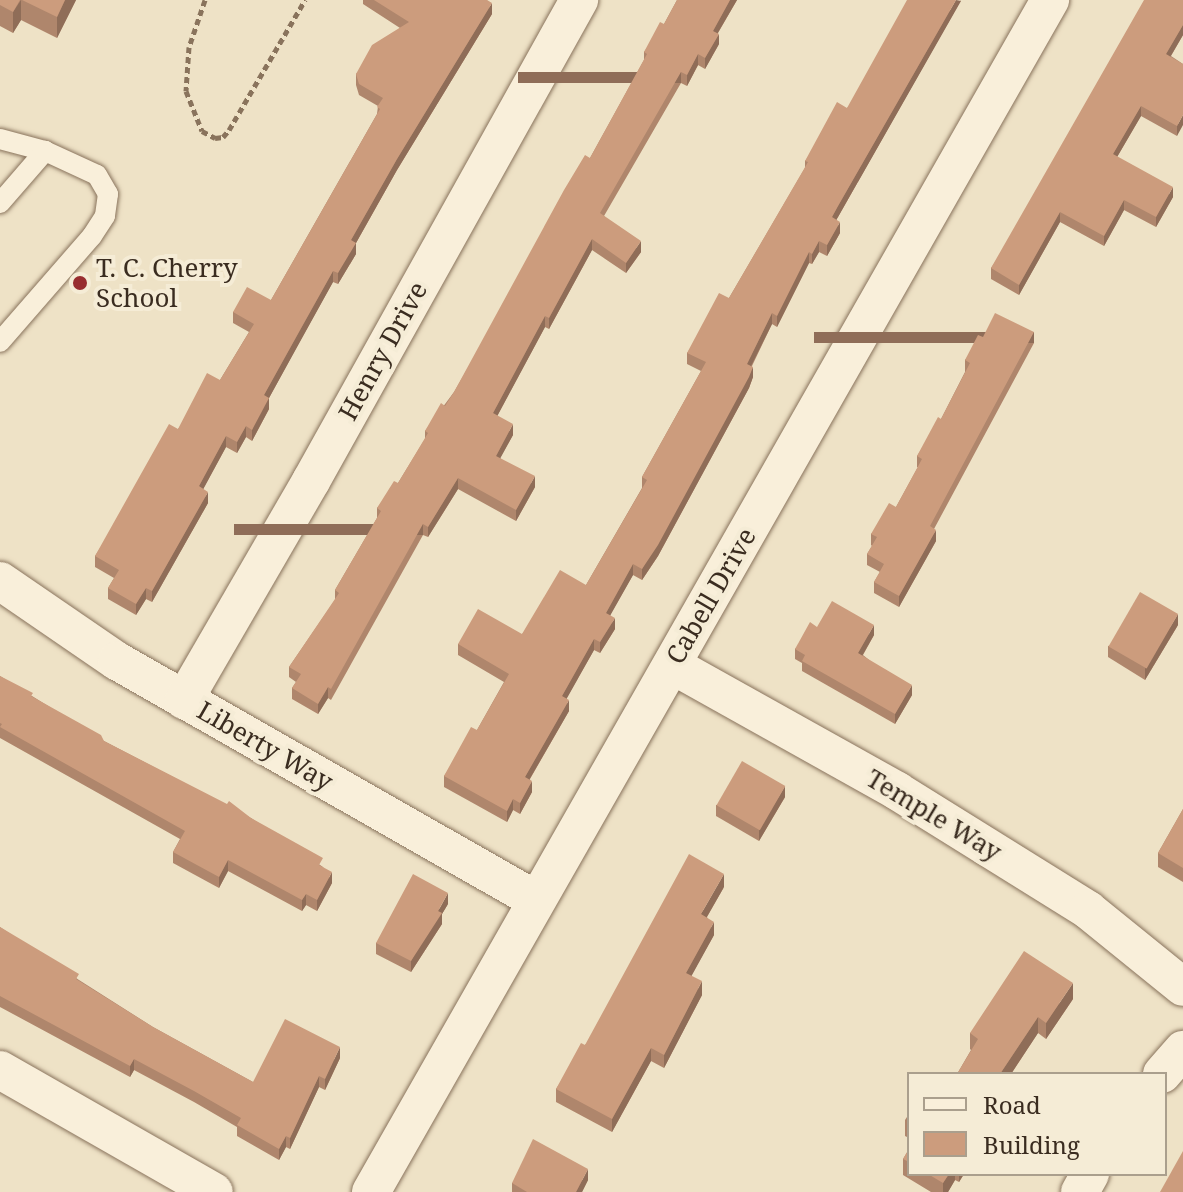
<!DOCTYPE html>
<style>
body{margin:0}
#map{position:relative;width:1183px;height:1192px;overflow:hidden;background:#eee2c6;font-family:"Noto Serif",serif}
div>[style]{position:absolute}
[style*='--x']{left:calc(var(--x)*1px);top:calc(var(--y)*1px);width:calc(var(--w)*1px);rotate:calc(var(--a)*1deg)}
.path>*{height:5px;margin-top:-2.5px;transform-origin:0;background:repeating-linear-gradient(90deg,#89735c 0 6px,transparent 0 10px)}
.roads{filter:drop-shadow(0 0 2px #89735c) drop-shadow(0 0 2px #89735c)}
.lane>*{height:20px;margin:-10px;padding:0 10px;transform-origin:10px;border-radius:10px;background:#f9efda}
.street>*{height:38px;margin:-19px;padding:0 19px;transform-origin:19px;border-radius:19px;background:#f9efda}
.wall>*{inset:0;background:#af866c}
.shaded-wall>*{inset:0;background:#8f6d58;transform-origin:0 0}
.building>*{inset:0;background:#cc9c7d;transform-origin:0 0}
.dots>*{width:22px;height:22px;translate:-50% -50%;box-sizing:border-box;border:4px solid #f5ecd6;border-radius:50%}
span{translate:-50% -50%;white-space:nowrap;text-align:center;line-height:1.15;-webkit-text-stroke:8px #f5ecd6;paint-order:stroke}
.poi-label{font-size:26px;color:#3a2c20}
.left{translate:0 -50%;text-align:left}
.street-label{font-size:26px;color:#3a2c20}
.legend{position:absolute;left:907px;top:1072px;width:260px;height:104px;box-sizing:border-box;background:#f5ecd6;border:2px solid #aa9f8d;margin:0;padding:10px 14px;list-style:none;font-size:24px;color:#3a2c20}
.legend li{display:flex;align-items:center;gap:16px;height:40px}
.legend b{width:40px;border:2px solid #aa9f8d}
</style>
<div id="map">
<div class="path">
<div style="--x:205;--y:0;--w:50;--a:108.8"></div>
<div style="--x:189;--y:47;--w:44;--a:93.9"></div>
<div style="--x:186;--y:91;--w:43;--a:68.2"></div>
<div style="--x:202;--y:131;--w:15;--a:28"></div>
<div style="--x:215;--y:138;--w:8;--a:-7"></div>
<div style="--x:223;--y:137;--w:9;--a:-49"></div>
<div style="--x:229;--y:130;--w:151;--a:-59.7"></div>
</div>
<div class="roads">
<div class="lane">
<div style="--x:0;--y:139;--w:47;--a:14.9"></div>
<div style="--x:0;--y:203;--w:69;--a:-49.1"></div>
<div style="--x:45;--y:151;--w:57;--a:24.8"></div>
<div style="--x:97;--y:175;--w:22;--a:60"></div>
<div style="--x:108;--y:194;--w:22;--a:98"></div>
<div style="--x:105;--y:216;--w:24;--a:123"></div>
<div style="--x:92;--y:236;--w:140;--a:131"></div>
</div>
<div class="street">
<div style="--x:0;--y:581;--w:142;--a:34.4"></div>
<div style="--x:117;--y:661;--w:482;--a:29.7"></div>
<div style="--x:672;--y:665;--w:258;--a:29.2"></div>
<div style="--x:897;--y:791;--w:225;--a:31.9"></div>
<div style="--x:1088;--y:910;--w:122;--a:39"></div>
<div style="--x:184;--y:700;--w:253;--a:-59.9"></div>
<div style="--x:311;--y:481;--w:551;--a:-60.87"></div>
<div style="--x:0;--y:1070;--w:246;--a:29.7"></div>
<div style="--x:1162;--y:1074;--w:32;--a:-49"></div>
<div style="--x:371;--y:1192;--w:1372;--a:-60.33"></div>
<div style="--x:1080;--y:1192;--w:21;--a:-61"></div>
</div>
</div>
<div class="wall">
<div style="clip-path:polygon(0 0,76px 0,57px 38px,21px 20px,13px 33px,0 26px)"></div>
<div style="clip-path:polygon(363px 0,487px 0,492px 14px,397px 170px,356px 243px,356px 254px,338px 284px,333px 282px,300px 341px,269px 398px,269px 409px,252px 441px,246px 437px,237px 453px,226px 447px,203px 489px,208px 503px,152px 602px,146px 599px,136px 615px,108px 599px,108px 588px,114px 578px,95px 567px,95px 556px,178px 429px,220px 380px,249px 332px,233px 323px,233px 312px,271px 300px,377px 114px,378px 106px,359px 95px,356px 85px,356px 74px,400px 28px,363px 4px)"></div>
<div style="clip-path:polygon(677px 0,737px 0,718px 33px,719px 44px,705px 69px,698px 65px,687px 86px,681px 83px,604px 216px,641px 252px,626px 273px,592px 250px,549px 329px,545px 327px,497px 416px,513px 435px,500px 458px,535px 487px,516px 521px,458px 489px,428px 537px,423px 535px,331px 700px,328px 698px,318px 714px,292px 699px,292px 688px,296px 682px,289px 677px,289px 667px,335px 600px,335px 590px,377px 518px,377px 508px,398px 483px,425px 439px,425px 431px,454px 392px,590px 158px,644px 60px,644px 52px,664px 24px)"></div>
<div style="clip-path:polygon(961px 0,838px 217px,836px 220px,840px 233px,827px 256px,819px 252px,812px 264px,809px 263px,777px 327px,772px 324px,752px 366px,753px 377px,749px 388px,658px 556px,642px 580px,633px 575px,610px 615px,615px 629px,600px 653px,594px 650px,566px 699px,569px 711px,530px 779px,532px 792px,520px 814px,513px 810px,507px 822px,444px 787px,444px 776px,477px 730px,504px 682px,458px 655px,458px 644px,522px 634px,586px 585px,642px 488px,642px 477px,701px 371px,687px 364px,687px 353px,729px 298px,805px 168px,805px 161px,847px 108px)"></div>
<div style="clip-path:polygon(1183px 0,1183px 35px,1171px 56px,1183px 64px,1177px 136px,1141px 116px,1117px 157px,1173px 197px,1156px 227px,1124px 210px,1104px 246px,1060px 222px,1019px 295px,991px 279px,991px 268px)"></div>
<div style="clip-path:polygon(983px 337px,1034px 343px,934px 529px,936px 541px,899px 607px,874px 593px,874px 582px,880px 572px,867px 565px,867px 554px,872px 546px,871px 545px,871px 534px,896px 507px,918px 467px,917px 467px,917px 456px,941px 419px,965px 372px,965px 360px)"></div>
<div style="clip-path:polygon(1178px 625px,1145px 680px,1108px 657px,1108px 646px)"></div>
<div style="clip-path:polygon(817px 627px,874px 635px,863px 655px,912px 695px,895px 724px,802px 671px,802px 663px,795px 659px,795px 649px)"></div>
<div style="clip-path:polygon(0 676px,104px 741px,251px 818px,323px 867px,332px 883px,317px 911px,306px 905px,302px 911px,228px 871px,219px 888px,173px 863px,173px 852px,180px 839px,0 738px)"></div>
<div style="clip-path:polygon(785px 797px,759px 841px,716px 816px,716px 805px)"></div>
<div style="clip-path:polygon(1183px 809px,1183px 882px,1158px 867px,1158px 853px)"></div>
<div style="clip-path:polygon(724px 887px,707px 917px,714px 935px,691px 976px,702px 995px,664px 1068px,651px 1061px,612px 1132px,556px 1102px,556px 1089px,585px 1045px)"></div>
<div style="clip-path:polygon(448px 904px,442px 914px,442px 924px,411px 972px,376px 954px,376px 943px)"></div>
<div style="clip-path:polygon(0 927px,79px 980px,153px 1027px,253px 1082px,340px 1058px,325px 1090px,319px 1087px,290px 1149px,286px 1147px,279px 1160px,237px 1136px,237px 1127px,194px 1102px,134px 1070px,130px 1077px,0 1007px)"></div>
<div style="clip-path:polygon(1073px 999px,1046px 1039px,1038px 1033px,1011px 1074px,957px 1074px,971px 1050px,970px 1049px,970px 1033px)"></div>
<div style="clip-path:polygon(909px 1114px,909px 1138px,905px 1136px,905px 1120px)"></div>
<div style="clip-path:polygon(909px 1149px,909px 1174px,964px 1174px,959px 1182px,955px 1180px,948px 1192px,931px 1192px,903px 1175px,903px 1159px)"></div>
<div style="clip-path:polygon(588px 1180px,582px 1192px,512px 1192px,512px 1183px)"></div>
</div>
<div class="shaded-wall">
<div style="clip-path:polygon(21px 0,21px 20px,13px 33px,13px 12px)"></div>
<div style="clip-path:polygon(65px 0,76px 0,57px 38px,57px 17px)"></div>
<div style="clip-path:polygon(730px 0,737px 0,713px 41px,713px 31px)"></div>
<div style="clip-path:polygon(956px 0,961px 1px,838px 217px,832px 228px,832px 217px,838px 206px)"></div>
<div style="clip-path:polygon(492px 3px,492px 14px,397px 170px,356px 243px,356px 254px,338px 284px,338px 273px,351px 240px,397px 159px)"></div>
<div style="clip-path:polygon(1183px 25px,1183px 35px,1166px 64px,1166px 54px)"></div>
<div style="clip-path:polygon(719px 34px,719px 44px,705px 69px,705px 58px)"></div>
<div style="clip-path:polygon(698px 54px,698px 65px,687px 86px,687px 75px)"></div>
<div style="left:681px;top:72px;width:11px;height:163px;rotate:90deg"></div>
<div style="clip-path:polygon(1141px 106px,1141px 116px,1113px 164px,1113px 154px)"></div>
<div style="clip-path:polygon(1183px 115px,1183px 125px,1177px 136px,1177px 126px)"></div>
<div style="clip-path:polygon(1173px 187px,1173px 197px,1156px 227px,1156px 217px)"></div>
<div style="clip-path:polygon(1124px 200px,1124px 210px,1104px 246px,1104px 236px)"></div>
<div style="clip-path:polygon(1060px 212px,1060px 222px,1019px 295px,1019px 285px)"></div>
<div style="clip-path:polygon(840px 222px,840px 233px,827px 256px,827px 245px)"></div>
<div style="clip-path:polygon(592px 239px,592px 250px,549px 329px,549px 318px)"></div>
<div style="clip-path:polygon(641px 241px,641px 252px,626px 273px,626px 263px)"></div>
<div style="clip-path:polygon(819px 241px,819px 252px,812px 264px,812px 254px)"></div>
<div style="clip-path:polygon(809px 252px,809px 263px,777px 327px,777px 316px)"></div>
<div style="clip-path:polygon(333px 271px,333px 282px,269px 398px,269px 409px,252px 441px,252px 430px,264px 395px)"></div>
<div style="clip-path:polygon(772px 313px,772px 324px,747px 374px,747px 364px)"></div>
<div style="clip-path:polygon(545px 316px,545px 327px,493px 424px,493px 413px)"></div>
<div style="left:1034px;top:332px;width:11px;height:220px;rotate:90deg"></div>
<div style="clip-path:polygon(753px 367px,753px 377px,749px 388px,658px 556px,642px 580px,642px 569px)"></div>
<div style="clip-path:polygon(513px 424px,513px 435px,496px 466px,496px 456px)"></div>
<div style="clip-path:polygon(246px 426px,246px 437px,237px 453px,237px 442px)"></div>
<div style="clip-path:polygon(226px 436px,226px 447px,199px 497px,199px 486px)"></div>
<div style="clip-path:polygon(535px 476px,535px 487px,516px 521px,516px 510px)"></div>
<div style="clip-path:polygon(458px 478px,458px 489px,428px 537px,428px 527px)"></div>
<div style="clip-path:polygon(208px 492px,208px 503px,152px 602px,152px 591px)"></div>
<div style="left:423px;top:524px;width:11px;height:189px;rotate:90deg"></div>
<div style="clip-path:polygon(936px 530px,936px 541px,899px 607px,899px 596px)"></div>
<div style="clip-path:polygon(633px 564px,633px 575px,606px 623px,606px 613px)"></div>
<div style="clip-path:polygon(146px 588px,146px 599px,136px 615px,136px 604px)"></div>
<div style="clip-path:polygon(1178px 614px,1178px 625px,1145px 680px,1145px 669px)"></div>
<div style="clip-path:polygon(615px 618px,615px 629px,600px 653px,600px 642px)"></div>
<div style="clip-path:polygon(874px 625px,874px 635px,858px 663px,858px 653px)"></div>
<div style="clip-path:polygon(594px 639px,594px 650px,562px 707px,562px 696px)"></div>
<div style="clip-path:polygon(912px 685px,912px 695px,895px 724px,895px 714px)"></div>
<div style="clip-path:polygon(328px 687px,328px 698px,318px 714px,318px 704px)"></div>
<div style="clip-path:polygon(569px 700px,569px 711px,525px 787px,525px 777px)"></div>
<div style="clip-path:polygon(532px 781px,532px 792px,520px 814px,520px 803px)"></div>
<div style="clip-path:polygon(785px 786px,785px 797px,759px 841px,759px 830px)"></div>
<div style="clip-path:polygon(513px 799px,513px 810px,507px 822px,507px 811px)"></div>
<div style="clip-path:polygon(228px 860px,228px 871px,219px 888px,219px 877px)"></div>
<div style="clip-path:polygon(332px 872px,332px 883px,317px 911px,317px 900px)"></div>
<div style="clip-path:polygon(724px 874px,724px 887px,701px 927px,701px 914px)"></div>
<div style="clip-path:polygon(448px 893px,448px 904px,442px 914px,442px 924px,411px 972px,411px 961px)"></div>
<div style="clip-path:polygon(306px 894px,306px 905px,302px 911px,302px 900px)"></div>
<div style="clip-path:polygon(714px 922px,714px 935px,686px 986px,686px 973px)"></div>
<div style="clip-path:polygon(702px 981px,702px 995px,664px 1068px,664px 1055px)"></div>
<div style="clip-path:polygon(1073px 983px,1073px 999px,1046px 1039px,1046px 1023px)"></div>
<div style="clip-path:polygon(1038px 1017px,1038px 1033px,1011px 1074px,1000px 1074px)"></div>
<div style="clip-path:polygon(340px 1047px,340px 1058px,325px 1090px,325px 1079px)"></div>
<div style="clip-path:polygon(651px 1048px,651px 1061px,612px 1132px,612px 1119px)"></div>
<div style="clip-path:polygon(134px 1059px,134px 1070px,130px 1077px,130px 1066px)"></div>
<div style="clip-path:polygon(319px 1076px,319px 1087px,290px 1149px,290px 1138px)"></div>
<div style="clip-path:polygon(286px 1136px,286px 1147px,279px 1160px,279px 1149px)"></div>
<div style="clip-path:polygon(588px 1169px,588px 1180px,582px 1192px,576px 1192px)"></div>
<div style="clip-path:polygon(949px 1174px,955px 1174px,955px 1180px,948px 1192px,943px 1192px,943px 1183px)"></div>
<div style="clip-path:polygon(959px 1174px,964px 1174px,959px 1182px)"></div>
</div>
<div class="building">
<div style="clip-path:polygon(0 0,20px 0,13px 12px,0 5px)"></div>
<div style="clip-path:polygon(22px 0,65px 0,57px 17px)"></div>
<div style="clip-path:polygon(374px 0,487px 0,492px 3px,397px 159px,351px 240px,356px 243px,338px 273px,333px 271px,300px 330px,264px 395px,269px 398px,252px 430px,246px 426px,237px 442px,226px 436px,199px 486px,208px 492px,152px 591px,146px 588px,136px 604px,108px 588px,119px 570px,95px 556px,169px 424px,178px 429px,207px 373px,220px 380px,254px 324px,233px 312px,247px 287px,271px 300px,380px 109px,377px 107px,383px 98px,359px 84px,356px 74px,372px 45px,409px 22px)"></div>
<div style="clip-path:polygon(677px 0,730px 0,713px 31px,719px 34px,705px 58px,698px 54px,687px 75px,681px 72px,600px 213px,641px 241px,626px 263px,592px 239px,549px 318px,545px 316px,493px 413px,513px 424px,496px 456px,535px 476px,516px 510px,458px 478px,428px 527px,423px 524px,331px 689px,328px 687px,318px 704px,292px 688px,301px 674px,289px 667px,339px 593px,335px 590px,381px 511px,377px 508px,394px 481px,398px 483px,428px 433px,425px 431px,441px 403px,445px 406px,454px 392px,564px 190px,585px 155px,590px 158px,647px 54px,644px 52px,660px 22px,664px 24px)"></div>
<div style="clip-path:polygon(907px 0,956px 0,838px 206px,832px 217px,840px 222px,827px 245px,819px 241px,812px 254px,809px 252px,777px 316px,772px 313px,747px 364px,753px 367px,749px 377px,658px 545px,642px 569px,633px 564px,606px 613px,615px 618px,600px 642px,594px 639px,562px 696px,569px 700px,525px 777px,532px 781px,520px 803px,513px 799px,507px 811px,444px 776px,471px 727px,477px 730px,509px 674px,458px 644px,478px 609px,522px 634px,560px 570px,586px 585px,647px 480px,642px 477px,706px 362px,687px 353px,719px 293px,729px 298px,808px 162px,805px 161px,837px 102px,847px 108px)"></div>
<div style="clip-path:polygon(1144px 0,1183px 0,1183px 25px,1166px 54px,1183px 64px,1183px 115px,1177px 126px,1141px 106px,1113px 154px,1173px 187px,1156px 217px,1124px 200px,1104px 236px,1060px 212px,1019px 285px,991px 268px)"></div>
<div style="clip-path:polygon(995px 313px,1034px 332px,930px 526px,936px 530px,899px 596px,874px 582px,884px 564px,867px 554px,877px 537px,871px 534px,889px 503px,896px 507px,922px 459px,917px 456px,938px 417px,941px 419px,970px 363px,965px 360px,978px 335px,983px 337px)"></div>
<div style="left:1140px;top:592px;width:44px;height:63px;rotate:30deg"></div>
<div style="clip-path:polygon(832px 601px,874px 625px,858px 653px,912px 685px,895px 714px,802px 661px,805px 655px,795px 649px,810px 622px,817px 627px)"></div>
<div style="clip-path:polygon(0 676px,33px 693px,31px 696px,101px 735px,104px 741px,227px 804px,229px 801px,251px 818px,323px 858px,319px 865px,332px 872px,317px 900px,306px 894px,302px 900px,228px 860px,219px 877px,173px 852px,185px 831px,0 727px,2px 724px,0 723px)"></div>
<div style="left:742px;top:761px;width:50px;height:51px;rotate:30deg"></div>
<div style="clip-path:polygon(1183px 809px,1183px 868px,1158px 853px)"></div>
<div style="clip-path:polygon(689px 854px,724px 874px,701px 914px,714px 922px,686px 973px,702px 981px,664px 1055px,651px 1048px,612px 1119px,556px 1089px,581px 1043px,585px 1045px)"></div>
<div style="clip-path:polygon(413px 874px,448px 893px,438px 911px,442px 913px,411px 961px,376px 943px)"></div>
<div style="clip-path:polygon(0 927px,79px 974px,76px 979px,153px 1027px,253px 1082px,285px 1019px,340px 1047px,325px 1079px,319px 1076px,290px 1138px,286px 1136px,279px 1149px,237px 1125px,241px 1118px,194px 1091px,134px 1059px,130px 1066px,0 996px)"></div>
<div style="clip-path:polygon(1024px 951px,1073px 983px,1046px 1023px,1038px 1017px,1000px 1074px,957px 1074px,978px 1039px,970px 1033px)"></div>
<div style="clip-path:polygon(533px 1139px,588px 1169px,576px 1192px,527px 1192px,512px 1183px)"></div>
<div style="clip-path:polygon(909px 1149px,909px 1162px,903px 1159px)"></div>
<div style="clip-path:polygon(1183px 1151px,1183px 1192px,1160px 1192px)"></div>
<div style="clip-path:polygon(928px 1174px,949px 1174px,943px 1183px)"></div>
</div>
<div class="dots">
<div style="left:80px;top:283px;background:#982d2f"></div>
</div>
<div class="poi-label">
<span class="left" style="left:96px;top:283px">T. C. Cherry<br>School</span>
</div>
<div class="street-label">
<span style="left:383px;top:351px;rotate:-61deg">Henry Drive</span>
<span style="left:711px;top:596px;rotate:-60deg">Cabell Drive</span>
<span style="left:265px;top:746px;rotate:30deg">Liberty Way</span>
<span style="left:934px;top:815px;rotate:31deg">Temple Way</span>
</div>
<ul class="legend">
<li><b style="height:10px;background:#f9efda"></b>Road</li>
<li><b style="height:22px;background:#cc9c7d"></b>Building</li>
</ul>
</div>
